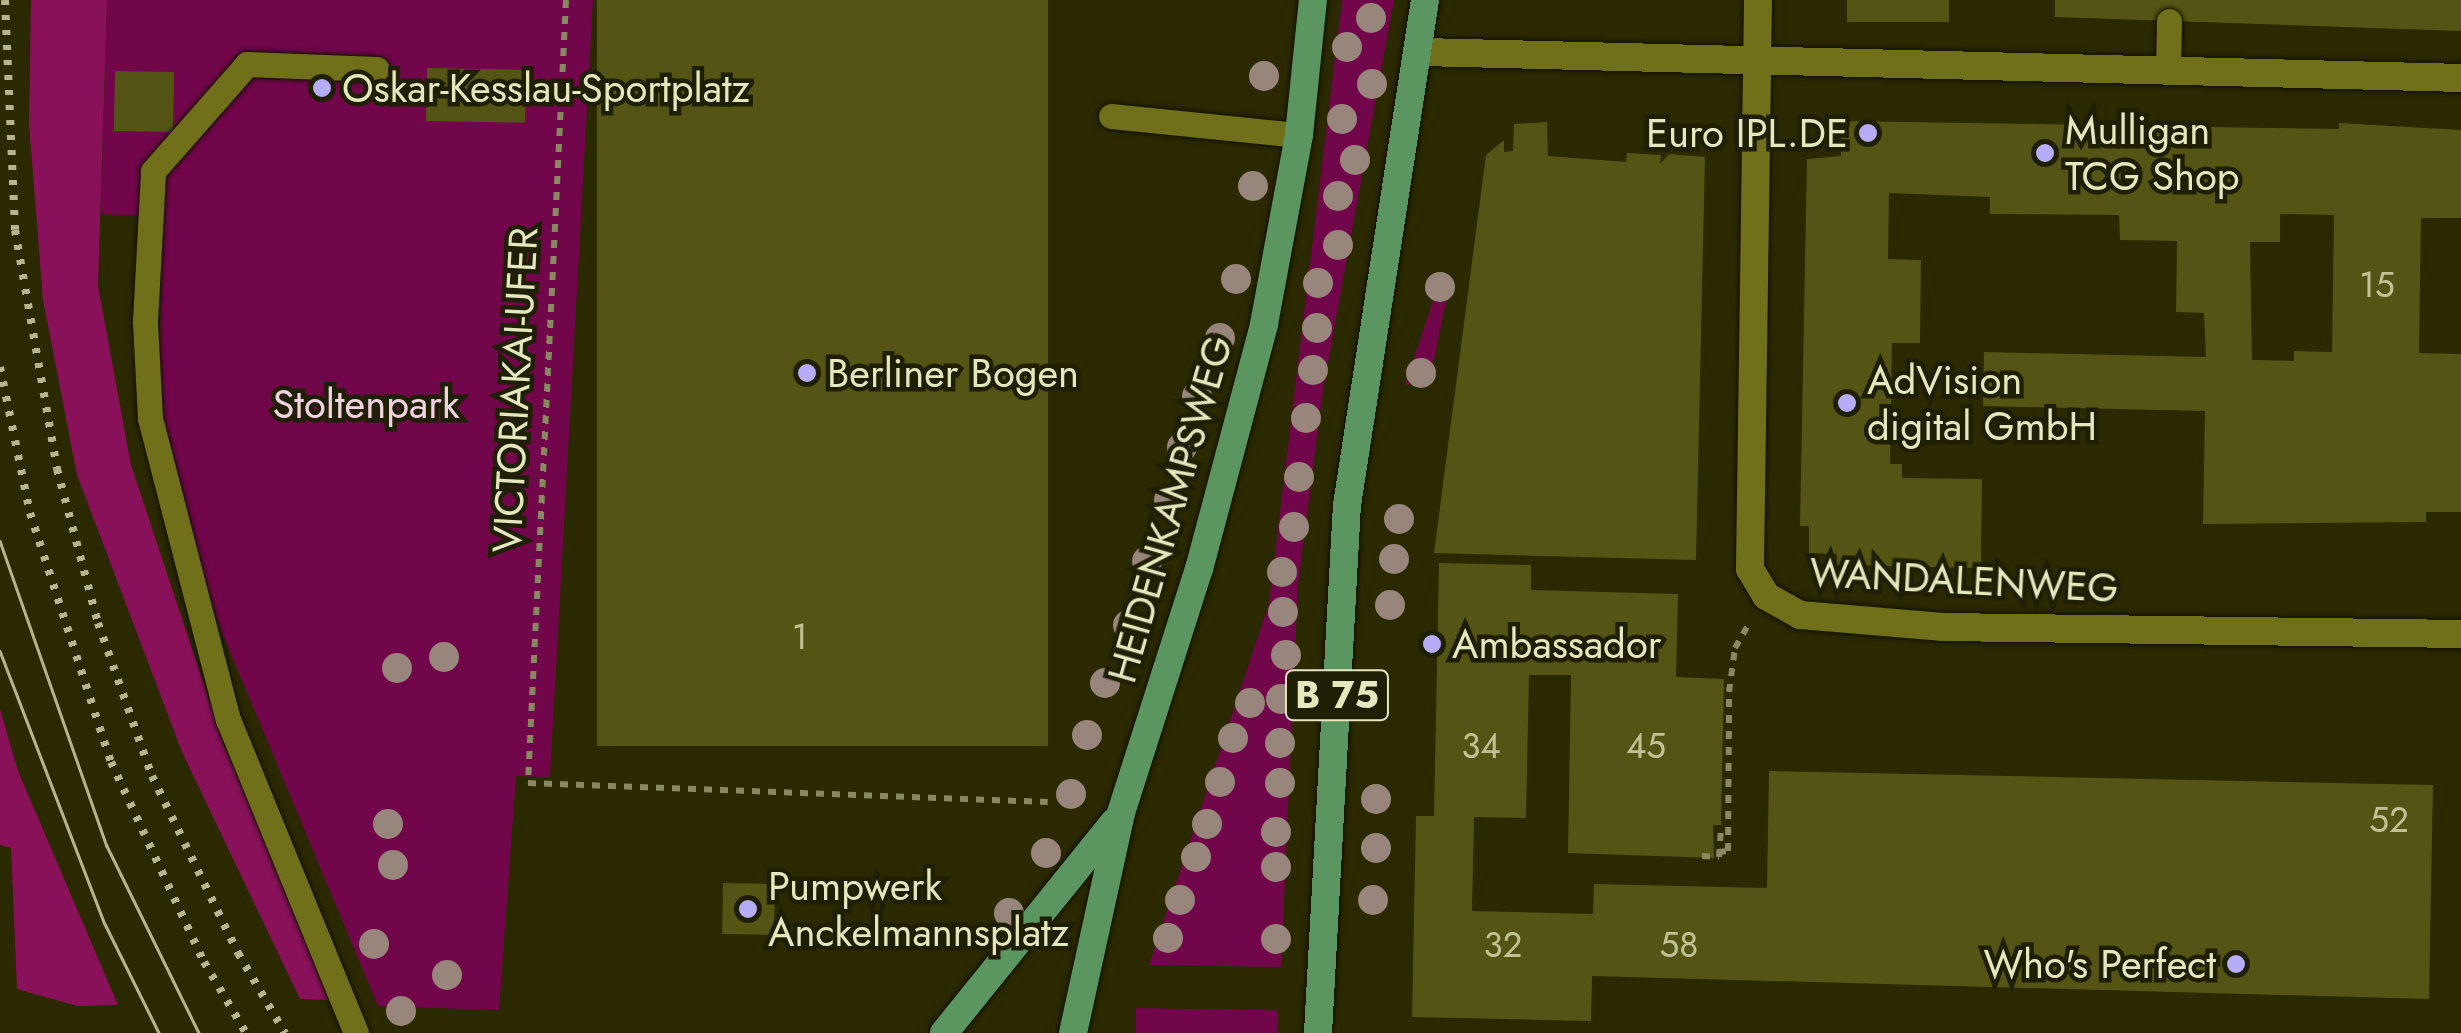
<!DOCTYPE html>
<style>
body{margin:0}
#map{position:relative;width:2461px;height:1033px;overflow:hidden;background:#2a2900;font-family:Jost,sans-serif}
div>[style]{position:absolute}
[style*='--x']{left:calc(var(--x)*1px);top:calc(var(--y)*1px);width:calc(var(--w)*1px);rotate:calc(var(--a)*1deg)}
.green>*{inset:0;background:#71064a;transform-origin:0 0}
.forest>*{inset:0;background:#88115a}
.building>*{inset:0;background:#545414;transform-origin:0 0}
.path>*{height:6px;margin-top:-3px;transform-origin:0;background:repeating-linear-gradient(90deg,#888960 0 8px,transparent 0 16px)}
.roads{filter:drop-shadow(0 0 2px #121100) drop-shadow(0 0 2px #121100)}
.service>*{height:25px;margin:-12.5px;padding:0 12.5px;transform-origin:12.5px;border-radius:12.5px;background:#70701a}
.minor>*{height:28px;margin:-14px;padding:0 14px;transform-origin:14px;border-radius:14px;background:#70701a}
.primary>*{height:28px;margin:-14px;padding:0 14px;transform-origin:14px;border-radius:14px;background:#5b9661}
.tram>*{height:2.5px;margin:-1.25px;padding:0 1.25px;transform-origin:1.25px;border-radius:1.25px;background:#b4b58d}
.rail>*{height:8px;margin-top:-4px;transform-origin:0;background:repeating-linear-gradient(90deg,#b4b58d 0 5px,transparent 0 15px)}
.path-bridge>*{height:6px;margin-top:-3px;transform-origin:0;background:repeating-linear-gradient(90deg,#888960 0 8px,transparent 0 16px)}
.trees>*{width:30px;height:30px;margin:-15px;border-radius:50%;background:#98867c}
.dots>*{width:28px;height:28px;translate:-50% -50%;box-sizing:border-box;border:5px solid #1f1f06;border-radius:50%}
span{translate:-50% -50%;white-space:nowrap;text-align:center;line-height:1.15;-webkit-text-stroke:9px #1f1f06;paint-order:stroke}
.number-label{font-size:35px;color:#c1c294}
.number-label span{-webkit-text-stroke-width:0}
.shield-label span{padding:2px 8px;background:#1f1f06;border:2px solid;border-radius:8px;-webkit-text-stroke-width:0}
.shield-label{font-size:38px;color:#e5e7bf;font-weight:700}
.poi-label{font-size:40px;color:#e5e7bf}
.left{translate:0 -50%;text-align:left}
.right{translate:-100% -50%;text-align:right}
.street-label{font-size:40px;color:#e5e7bf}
.park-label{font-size:40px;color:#f2d3e1}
</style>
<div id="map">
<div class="green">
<div style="clip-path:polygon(107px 0,593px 0,550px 777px,516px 776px,499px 1010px,378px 1006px,216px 618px,159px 419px,162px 217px,101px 214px)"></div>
<div style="clip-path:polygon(1342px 0,1394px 0,1323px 390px,1298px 584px,1281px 967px,1149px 965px,1269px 603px)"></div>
<div style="clip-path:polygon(1439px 283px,1450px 283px,1429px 383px,1405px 385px)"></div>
<div style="left:1136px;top:1008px;width:142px;height:25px;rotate:1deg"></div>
</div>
<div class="forest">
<div style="clip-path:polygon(31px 0,107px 0,98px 286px,131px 465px,224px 745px,333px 1000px,300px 999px,182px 752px,77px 475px,43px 300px,29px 124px)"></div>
<div style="clip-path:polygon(0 709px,18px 771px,118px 1005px,77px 1006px,17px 989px,11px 848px,0 845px)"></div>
</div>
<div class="building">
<div style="left:597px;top:0;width:451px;height:746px"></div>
<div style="left:1847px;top:0;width:102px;height:22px"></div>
<div style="clip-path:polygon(2055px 0,2461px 0,2461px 31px,2055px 17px)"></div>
<div style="left:427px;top:68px;width:99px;height:53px;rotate:1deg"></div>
<div style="left:115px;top:71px;width:59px;height:60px;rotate:1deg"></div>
<div style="clip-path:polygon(evenodd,1841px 121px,2339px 129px,2339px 123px,2461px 130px,2461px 218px,2421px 218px,2419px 353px,2461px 354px,2461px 512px,2426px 512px,2426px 522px,2203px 524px,2205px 411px,1983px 406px,1984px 352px,2206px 357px,2204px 313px,2176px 312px,2177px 241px,2120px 240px,2119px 215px,1990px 214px,1990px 197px,1889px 193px,1888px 259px,1921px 260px,1920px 343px,1892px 343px,1890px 464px,1902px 464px,1902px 478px,1982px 479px,1981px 568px,1837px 565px,1837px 554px,1809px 553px,1809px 526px,1800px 526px,1807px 159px,1841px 156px,1841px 121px,2280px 214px,2334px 215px,2332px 352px,2294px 351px,2294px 361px,2252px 360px,2250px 242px,2280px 242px,2280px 214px)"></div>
<div style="clip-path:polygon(1547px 122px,1548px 156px,1626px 162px,1627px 153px,1661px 155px,1660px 164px,1669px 154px,1705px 157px,1696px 560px,1434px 553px,1486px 155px,1504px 140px,1504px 152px,1513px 151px,1514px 124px)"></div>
<div style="clip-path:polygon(1439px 563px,1531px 565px,1531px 590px,1678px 594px,1676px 677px,1724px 679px,1721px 825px,1713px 825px,1714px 858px,1568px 853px,1571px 675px,1529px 675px,1526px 818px,1474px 817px,1472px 911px,1593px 914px,1594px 884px,1767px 888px,1769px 771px,2433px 785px,2429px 999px,1592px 976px,1591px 1021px,1412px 1017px,1416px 816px,1434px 816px)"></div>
<div style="left:723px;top:883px;width:52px;height:51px;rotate:1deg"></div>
</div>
<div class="path">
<div style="--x:566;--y:0;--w:784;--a:92.78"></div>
<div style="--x:528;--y:783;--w:520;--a:2.09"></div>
<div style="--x:1728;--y:851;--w:159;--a:-89.6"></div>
<div style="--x:1729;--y:692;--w:44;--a:-82.2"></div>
<div style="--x:1735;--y:648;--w:30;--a:-60"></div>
<div style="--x:1702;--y:856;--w:17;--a:3"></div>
<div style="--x:1719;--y:857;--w:31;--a:-86"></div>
</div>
<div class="roads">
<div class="service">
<div style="--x:2168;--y:71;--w:50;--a:-88.9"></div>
<div style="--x:1111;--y:116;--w:189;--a:5.8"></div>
<div style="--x:356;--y:1033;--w:338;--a:-112.2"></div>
<div style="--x:228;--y:720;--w:312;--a:-104.5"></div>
<div style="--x:150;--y:418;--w:97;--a:-93"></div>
<div style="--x:145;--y:321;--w:150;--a:-86.9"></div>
<div style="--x:153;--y:171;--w:142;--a:-48.7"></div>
<div style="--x:247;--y:64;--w:130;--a:2.2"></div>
</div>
<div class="minor">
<div style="--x:1758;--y:0;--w:569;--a:90.81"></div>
<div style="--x:1750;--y:569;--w:31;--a:59"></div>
<div style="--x:1766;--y:596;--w:39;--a:29"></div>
<div style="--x:1800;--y:615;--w:144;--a:4.8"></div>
<div style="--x:1943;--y:627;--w:518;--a:0.77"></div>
<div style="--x:1422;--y:52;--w:1039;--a:1.43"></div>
</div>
<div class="primary">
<div style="--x:944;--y:1033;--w:271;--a:-51.1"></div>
<div style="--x:1073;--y:1033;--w:225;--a:-77.7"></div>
<div style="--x:1121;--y:813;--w:256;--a:-72.3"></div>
<div style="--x:1199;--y:569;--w:253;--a:-75.1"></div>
<div style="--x:1264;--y:324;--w:192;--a:-79.5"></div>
<div style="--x:1299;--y:135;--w:136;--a:-84.1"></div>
<div style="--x:1318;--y:1033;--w:529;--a:-86.86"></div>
<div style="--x:1347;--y:505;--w:511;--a:-81.22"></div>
</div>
</div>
<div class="tram">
<div style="--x:0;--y:541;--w:323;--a:70.7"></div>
<div style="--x:107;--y:846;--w:208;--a:63.8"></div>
<div style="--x:0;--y:651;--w:292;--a:69"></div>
<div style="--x:105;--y:924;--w:122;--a:63.6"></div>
</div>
<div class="rail">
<div style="--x:5;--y:0;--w:230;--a:87.5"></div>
<div style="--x:15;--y:230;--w:243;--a:80"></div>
<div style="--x:57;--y:469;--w:159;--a:75.1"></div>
<div style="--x:98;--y:623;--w:162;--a:70.6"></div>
<div style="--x:152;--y:776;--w:197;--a:64.1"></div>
<div style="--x:238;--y:953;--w:93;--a:59.6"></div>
<div style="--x:0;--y:367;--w:149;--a:78.4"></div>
<div style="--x:30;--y:513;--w:262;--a:72"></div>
<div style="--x:111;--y:762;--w:221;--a:65.1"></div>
<div style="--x:204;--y:962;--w:82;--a:59.4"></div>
</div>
<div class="path-bridge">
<div style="--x:1718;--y:852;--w:10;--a:-6"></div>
</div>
<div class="trees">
<div style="left:1371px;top:18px"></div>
<div style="left:1347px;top:47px"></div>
<div style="left:1264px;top:76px"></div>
<div style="left:1372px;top:84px"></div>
<div style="left:1342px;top:119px"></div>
<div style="left:1355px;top:160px"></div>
<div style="left:1253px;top:186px"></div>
<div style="left:1338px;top:196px"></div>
<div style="left:1338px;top:245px"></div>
<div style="left:1236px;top:279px"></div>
<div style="left:1318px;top:283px"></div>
<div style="left:1440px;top:287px"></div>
<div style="left:1317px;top:328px"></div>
<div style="left:1220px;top:338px"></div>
<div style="left:1313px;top:370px"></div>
<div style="left:1421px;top:373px"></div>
<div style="left:1197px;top:396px"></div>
<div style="left:1306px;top:418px"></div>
<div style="left:1182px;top:447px"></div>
<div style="left:1299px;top:477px"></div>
<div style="left:1169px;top:500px"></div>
<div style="left:1399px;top:519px"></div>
<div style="left:1294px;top:527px"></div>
<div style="left:1394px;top:559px"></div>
<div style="left:1147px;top:561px"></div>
<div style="left:1282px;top:572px"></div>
<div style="left:1390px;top:605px"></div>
<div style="left:1283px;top:612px"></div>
<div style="left:1128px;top:625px"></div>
<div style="left:1286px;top:655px"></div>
<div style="left:444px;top:657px"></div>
<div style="left:397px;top:668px"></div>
<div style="left:1105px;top:683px"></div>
<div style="left:1281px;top:699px"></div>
<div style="left:1250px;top:703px"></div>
<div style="left:1087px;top:735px"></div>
<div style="left:1233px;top:738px"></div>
<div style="left:1280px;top:743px"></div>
<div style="left:1220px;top:782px"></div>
<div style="left:1280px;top:783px"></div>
<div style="left:1071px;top:794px"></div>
<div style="left:1376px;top:799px"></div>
<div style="left:388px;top:824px"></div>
<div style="left:1207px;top:824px"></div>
<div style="left:1276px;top:832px"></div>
<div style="left:1376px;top:848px"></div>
<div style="left:1046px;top:853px"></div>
<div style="left:1196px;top:857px"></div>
<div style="left:393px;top:865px"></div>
<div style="left:1276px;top:867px"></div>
<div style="left:1180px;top:900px"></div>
<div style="left:1373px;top:900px"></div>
<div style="left:1009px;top:913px"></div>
<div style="left:1168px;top:938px"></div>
<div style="left:1276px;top:939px"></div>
<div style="left:374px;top:944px"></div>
<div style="left:447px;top:975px"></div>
<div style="left:401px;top:1011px"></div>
</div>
<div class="dots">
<div style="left:322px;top:88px;background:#b6acf8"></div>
<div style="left:1868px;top:133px;background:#b6acf8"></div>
<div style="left:2045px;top:153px;background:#b6acf8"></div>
<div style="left:807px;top:373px;background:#b6acf8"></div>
<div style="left:1847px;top:403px;background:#b6acf8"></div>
<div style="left:1432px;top:644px;background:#b6acf8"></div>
<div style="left:748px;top:909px;background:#b6acf8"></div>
<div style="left:2236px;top:964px;background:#b6acf8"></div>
</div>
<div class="number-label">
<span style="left:2377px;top:285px">15</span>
<span style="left:800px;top:637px">1</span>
<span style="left:1481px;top:746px">34</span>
<span style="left:1646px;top:746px">45</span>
<span style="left:2389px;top:820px">52</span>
<span style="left:1503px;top:945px">32</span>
<span style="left:1679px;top:945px">58</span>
</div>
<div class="shield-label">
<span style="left:1337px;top:695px">B 75</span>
</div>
<div class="poi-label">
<span class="left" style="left:342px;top:88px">Oskar-Kesslau-Sportplatz</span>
<span class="left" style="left:2065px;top:153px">Mulligan<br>TCG Shop</span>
<span class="right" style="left:1848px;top:133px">Euro IPL.DE</span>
<span class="left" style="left:827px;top:373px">Berliner Bogen</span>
<span class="left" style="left:1867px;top:403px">AdVision<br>digital GmbH</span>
<span class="left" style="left:1452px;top:644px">Ambassador</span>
<span class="left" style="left:768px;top:909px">Pumpwerk<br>Anckelmannsplatz</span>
<span class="right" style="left:2216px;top:964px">Who's Perfect</span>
</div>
<div class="street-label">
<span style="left:515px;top:390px;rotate:-87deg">VICTORIAKAI-UFER</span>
<span style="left:1170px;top:509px;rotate:-74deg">HEIDENKAMPSWEG</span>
<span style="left:1964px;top:580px;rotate:3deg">WANDALENWEG</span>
</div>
<div class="park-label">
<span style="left:366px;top:404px">Stoltenpark</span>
</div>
</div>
